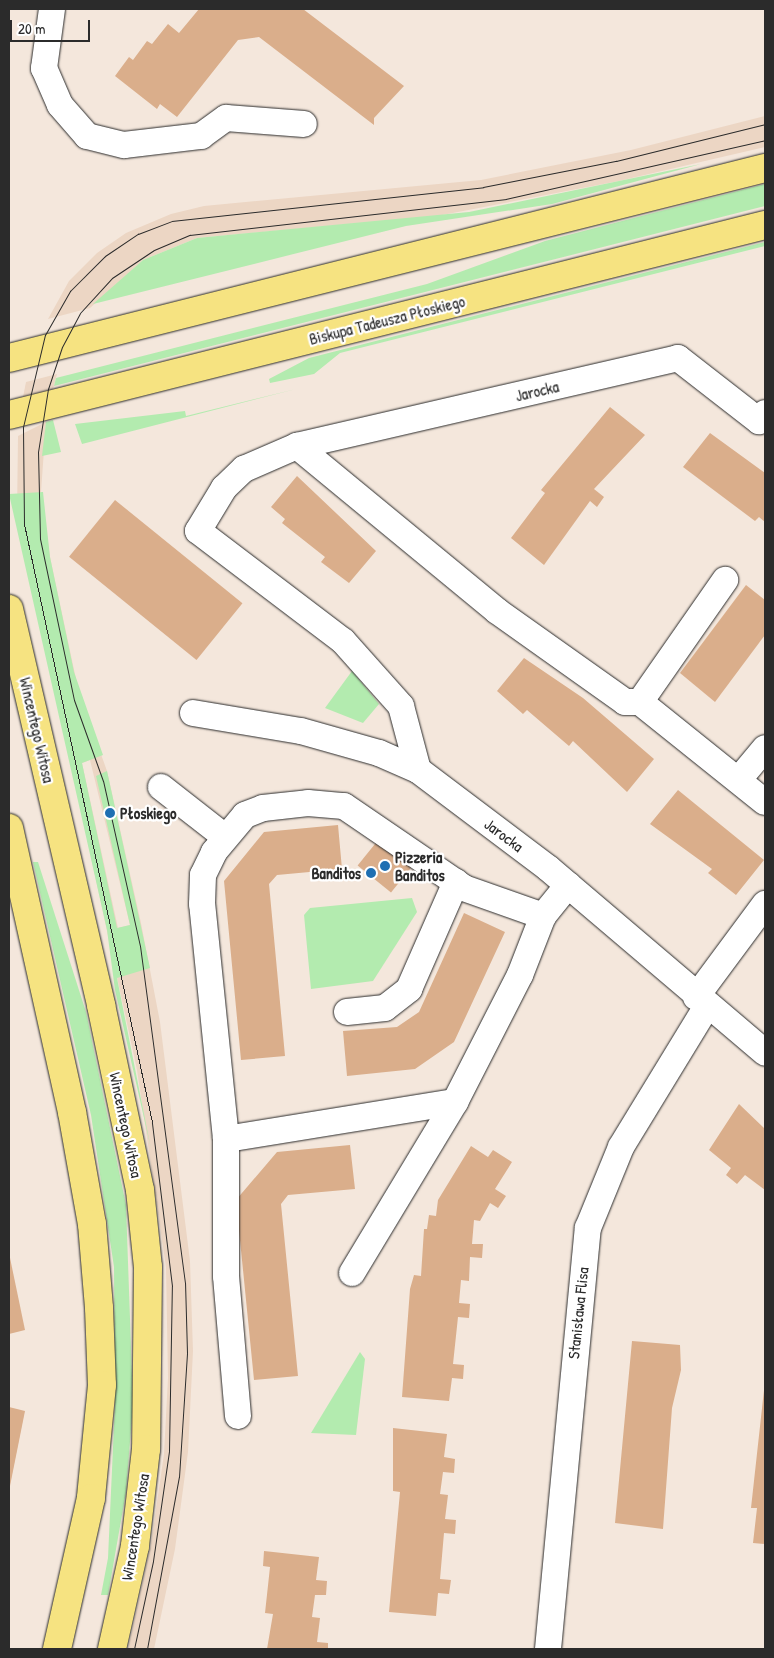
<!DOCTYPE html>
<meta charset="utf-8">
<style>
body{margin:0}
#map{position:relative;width:774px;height:1658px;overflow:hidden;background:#f4e7dc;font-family:"Patrick Hand",sans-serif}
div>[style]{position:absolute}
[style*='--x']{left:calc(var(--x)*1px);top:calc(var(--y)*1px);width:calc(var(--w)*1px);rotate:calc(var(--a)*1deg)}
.built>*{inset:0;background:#ecd6c4}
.green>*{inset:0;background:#b3ebaf}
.building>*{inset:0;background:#daae8b;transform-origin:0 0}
.roads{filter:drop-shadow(0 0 1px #2b2b2b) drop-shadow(0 0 1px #2b2b2b)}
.minor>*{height:26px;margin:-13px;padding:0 13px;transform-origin:13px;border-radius:13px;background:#fff}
.major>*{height:28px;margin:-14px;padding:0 14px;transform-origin:14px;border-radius:14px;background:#f6e381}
.tram>*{height:1px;margin:-0.5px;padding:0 0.5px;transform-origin:0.5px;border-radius:0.5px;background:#2b2b2b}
.dots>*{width:14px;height:14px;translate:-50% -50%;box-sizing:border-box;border:2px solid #fff;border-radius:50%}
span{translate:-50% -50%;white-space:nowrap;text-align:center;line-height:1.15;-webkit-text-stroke:4.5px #fff;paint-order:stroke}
.street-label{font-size:16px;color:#2b2b2b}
.poi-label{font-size:16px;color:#2b2b2b;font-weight:700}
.left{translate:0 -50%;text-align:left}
.right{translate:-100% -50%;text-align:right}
.frame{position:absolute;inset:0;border:10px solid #2b2b2b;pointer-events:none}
.scale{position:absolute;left:10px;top:20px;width:80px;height:22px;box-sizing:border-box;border:2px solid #2b2b2b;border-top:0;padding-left:6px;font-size:15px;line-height:18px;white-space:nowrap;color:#2b2b2b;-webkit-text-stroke:4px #fff;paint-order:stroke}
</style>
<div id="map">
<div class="built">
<div style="clip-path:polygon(765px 116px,765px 147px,619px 181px,437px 216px,197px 238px,143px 260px,90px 308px,48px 319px,69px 281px,97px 253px,126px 233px,171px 214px,204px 206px,481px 180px,631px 150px)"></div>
<div style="clip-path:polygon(57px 374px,53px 389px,23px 397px,26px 382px)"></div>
<div style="clip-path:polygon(evenodd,46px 422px,41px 492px,50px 557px,79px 693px,107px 771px,141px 923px,160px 1022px,190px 1261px,193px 1351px,188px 1452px,175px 1549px,154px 1649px,128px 1649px,151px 1544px,164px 1454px,168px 1378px,166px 1267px,137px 1070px,17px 514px,18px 436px,46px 422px,90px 760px,130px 925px,118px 928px,82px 763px,90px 760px)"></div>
</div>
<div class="green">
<div style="clip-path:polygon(701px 164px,552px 204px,406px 226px,93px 304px,143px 260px,197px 238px,469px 212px)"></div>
<div style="clip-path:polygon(765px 184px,765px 206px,54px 386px,56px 378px,427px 284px,545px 241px)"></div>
<div style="clip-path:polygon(765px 242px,765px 246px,340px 353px,314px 374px,270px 383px,269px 379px,309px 358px)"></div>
<div style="clip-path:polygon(296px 389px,82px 444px,75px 424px,185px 411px,186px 416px)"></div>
<div style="clip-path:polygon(53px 420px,61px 452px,42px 456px,46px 422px)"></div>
<div style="clip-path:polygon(43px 492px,50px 557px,74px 672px,103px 755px,82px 763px,117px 928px,130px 925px,96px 776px,107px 771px,150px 968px,117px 978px,151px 1149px,115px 990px,107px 930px,9px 494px)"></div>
<div style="clip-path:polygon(352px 671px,379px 704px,363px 723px,325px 708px)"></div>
<div style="clip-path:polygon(33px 862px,38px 862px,86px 1012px,126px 1205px,133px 1404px,126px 1492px,108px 1595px,101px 1595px,108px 1558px,115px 1403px,114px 1267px,91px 1115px)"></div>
<div style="clip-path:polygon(412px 898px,417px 912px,373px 981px,311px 989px,304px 915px,310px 908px)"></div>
<div style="clip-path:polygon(360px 1352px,365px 1359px,356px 1435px,311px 1433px)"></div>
</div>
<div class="building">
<div style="clip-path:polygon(199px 9px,303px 9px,404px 86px,374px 118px,374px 125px,259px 37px,238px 40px,177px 117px,160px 104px,157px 109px,115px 76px,129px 57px,133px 60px,147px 41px,152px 44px,168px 24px,179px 33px)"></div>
<div style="clip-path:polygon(610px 407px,645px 435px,594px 489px,604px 497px,597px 507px,590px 501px,544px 565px,511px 538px,545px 493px,541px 490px)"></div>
<div style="clip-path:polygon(710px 433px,765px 473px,765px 522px,759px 517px,755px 521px,683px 467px)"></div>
<div style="clip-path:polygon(297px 476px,376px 551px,349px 583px,321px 562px,325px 557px,282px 523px,285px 519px,271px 507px)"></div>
<div style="left:115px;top:500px;width:164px;height:73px;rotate:39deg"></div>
<div style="clip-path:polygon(746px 585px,765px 600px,765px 635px,715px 702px,680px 673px)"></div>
<div style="clip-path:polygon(524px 658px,583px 698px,654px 759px,627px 792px,573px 741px,569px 746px,527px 710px,523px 714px,497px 691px)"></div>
<div style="clip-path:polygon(678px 790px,764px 860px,736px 895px,708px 873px,712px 869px,650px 824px)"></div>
<div style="clip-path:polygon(338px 825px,342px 869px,277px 875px,269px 884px,285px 1056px,241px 1060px,224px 881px,264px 832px)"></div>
<div style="left:379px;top:839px;width:43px;height:34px;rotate:39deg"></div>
<div style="clip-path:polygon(464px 913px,505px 932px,454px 1042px,415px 1069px,347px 1076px,343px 1031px,397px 1027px,419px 1012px)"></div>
<div style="clip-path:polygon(739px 1104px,765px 1129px,765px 1190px,745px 1175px,737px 1184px,726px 1175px,731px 1168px,709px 1150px)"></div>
<div style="clip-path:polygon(350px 1145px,355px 1189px,288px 1195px,281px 1204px,298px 1376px,254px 1380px,236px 1200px,277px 1152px)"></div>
<div style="clip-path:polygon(471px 1146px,488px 1157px,493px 1150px,512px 1162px,495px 1189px,506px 1196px,498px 1208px,490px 1203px,480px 1221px,474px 1220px,472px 1244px,483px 1244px,482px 1258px,470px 1257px,469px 1281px,461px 1280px,459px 1303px,470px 1304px,469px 1318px,458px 1317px,453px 1364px,464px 1365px,463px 1379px,452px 1378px,449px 1401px,402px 1397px,410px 1289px,414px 1275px,421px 1276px,424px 1229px,427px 1229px,429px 1215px,436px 1216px,438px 1200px)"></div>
<div style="clip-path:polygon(9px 1253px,25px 1330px,9px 1334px)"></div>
<div style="clip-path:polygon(632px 1341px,680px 1345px,681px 1370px,672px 1408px,663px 1529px,615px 1523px)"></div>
<div style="clip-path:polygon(765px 1381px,765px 1544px,753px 1543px,757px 1508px,751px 1508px)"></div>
<div style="clip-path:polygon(9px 1407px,25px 1411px,10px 1486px,9px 1486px)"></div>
<div style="clip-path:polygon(393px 1428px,447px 1434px,444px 1457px,455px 1459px,454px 1473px,443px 1472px,440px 1494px,448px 1495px,445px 1519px,456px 1520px,455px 1534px,444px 1533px,440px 1579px,451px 1580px,449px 1594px,438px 1593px,436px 1616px,389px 1612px,400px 1492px,393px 1491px)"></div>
<div style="clip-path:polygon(264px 1551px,319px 1557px,316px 1580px,327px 1581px,326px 1595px,315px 1595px,312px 1617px,320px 1618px,317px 1642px,328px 1643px,328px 1649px,267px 1649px,273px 1614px,265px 1613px,270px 1567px,263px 1566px)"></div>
</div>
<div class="roads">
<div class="minor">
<div style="--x:52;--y:9;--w:60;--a:97.7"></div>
<div style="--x:44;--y:68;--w:40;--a:66.6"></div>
<div style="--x:60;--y:105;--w:41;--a:48.9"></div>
<div style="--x:87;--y:136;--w:38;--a:14"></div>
<div style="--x:124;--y:145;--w:78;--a:-6.7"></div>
<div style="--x:201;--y:136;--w:31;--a:-36"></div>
<div style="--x:226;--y:118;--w:78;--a:4.4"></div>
<div style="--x:297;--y:446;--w:259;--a:39.5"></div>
<div style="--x:497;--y:611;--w:157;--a:35.4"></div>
<div style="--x:625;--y:702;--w:15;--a:0"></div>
<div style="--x:640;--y:702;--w:149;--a:-55.1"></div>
<div style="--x:640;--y:702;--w:160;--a:38.7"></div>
<div style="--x:193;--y:713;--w:109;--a:9.5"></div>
<div style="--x:301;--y:731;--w:81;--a:15.8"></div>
<div style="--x:379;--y:753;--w:43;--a:23.6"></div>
<div style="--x:418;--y:770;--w:163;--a:37"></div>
<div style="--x:548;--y:868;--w:285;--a:40.4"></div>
<div style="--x:418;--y:770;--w:66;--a:-104.9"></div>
<div style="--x:401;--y:706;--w:87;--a:-131.7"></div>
<div style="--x:343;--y:641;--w:182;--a:-142.8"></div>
<div style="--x:198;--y:531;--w:50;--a:-58.8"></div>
<div style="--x:224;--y:488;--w:28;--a:-44"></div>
<div style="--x:244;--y:469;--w:58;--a:-23.5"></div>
<div style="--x:297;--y:446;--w:391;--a:-13"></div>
<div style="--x:678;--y:358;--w:103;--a:37.9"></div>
<div style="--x:759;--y:421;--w:10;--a:-53"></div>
<div style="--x:740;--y:778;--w:39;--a:-50"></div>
<div style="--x:161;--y:787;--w:81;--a:38"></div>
<div style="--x:696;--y:997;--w:116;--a:-53.4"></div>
<div style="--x:347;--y:1012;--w:38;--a:-6"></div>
<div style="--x:385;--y:1008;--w:31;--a:-38"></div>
<div style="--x:409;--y:989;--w:117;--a:-66.3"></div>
<div style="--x:226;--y:1139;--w:232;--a:-9.2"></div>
<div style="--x:455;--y:1102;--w:143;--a:-62.9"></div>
<div style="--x:520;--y:975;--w:63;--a:-68.7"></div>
<div style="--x:543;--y:916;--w:40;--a:-51"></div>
<div style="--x:352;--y:1273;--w:200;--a:-58.9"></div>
<div style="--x:238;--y:1416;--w:141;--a:-94.9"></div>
<div style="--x:226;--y:1276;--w:137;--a:-90"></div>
<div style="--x:226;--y:1139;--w:236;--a:-95.8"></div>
<div style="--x:202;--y:904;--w:29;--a:-88"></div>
<div style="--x:203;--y:875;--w:25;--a:-64"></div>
<div style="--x:214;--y:852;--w:48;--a:-50"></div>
<div style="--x:245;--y:815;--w:19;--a:-21"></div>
<div style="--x:263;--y:808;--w:45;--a:-6.3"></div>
<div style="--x:308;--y:803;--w:36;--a:5"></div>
<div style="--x:344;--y:806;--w:145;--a:34.3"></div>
<div style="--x:464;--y:888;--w:84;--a:19.5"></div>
<div style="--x:548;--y:1649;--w:423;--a:-84.6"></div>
<div style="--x:588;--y:1228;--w:87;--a:-67.8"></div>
<div style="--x:621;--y:1147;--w:165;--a:-58.6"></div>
</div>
<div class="major">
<div style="--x:9;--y:358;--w:780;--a:-14.11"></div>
<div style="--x:9;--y:415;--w:780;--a:-14.11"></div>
<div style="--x:9;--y:609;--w:407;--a:76.9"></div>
<div style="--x:101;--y:1005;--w:189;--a:78.1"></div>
<div style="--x:140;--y:1190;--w:77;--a:84.1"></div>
<div style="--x:148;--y:1267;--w:182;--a:90.6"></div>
<div style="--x:146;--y:1449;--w:98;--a:96.5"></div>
<div style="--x:135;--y:1546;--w:106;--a:102.6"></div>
<div style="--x:9;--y:828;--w:291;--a:77.5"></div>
<div style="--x:72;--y:1112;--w:114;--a:79.9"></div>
<div style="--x:92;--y:1224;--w:84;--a:85.2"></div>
<div style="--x:99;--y:1308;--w:77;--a:87.8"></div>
<div style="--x:102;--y:1385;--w:114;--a:95.6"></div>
<div style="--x:91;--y:1498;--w:155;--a:102.7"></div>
</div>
</div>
<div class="tram">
<div style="--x:134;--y:1649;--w:90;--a:-77.8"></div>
<div style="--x:153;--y:1561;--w:111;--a:-81.7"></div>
<div style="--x:169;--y:1451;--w:165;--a:-89"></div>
<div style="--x:172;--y:1286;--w:165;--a:-97"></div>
<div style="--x:152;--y:1122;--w:612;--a:-102.08"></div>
<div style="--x:24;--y:524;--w:97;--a:-90.6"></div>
<div style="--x:23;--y:427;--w:95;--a:-76.6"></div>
<div style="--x:45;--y:335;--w:51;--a:-60.4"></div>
<div style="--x:70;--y:291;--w:49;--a:-45"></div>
<div style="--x:105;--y:256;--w:40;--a:-34"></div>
<div style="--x:138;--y:234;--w:36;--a:-21"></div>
<div style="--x:172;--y:221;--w:313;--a:-6.2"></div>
<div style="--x:483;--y:187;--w:136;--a:-11.1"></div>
<div style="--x:616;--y:161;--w:154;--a:-13.9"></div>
<div style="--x:147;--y:1649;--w:175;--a:-79.5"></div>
<div style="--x:179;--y:1477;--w:124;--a:-86.3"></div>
<div style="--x:187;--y:1353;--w:70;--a:-91.6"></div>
<div style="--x:185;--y:1283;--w:340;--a:-97.6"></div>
<div style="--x:140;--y:946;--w:169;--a:-102.6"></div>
<div style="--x:103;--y:781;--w:86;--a:-109.7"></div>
<div style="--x:74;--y:700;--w:165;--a:-101.9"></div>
<div style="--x:40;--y:539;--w:87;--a:-91.3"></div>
<div style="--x:38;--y:452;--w:64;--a:-81"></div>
<div style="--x:48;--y:389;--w:44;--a:-71.6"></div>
<div style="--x:62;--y:347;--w:38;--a:-62"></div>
<div style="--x:80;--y:313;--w:47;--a:-47.6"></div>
<div style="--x:112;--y:278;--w:50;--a:-33.7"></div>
<div style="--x:154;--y:250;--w:39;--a:-23"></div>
<div style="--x:190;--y:235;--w:318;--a:-6.5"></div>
<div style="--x:506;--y:199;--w:266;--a:-12.8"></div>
</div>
<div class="dots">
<div style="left:110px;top:813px;background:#1f6fb2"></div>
<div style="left:385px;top:866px;background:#1f6fb2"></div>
<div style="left:371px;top:873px;background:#1f6fb2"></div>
</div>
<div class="street-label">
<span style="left:387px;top:320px;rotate:-14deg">Biskupa Tadeusza Płoskiego</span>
<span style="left:537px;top:391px;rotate:-13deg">Jarocka</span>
<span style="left:37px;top:730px;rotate:77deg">Wincentego Witosa</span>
<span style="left:504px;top:835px;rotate:37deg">Jarocka</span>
<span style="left:126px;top:1125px;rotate:78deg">Wincentego Witosa</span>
<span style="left:578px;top:1313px;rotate:-84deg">Stanisława Flisa</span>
<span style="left:135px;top:1527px;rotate:-81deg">Wincentego Witosa</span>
</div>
<div class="poi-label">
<span class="left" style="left:120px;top:813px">Płoskiego</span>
<span class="left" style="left:395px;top:866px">Pizzeria<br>Banditos</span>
<span class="right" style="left:361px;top:873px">Banditos</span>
</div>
<div class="frame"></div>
<div class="scale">20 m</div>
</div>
